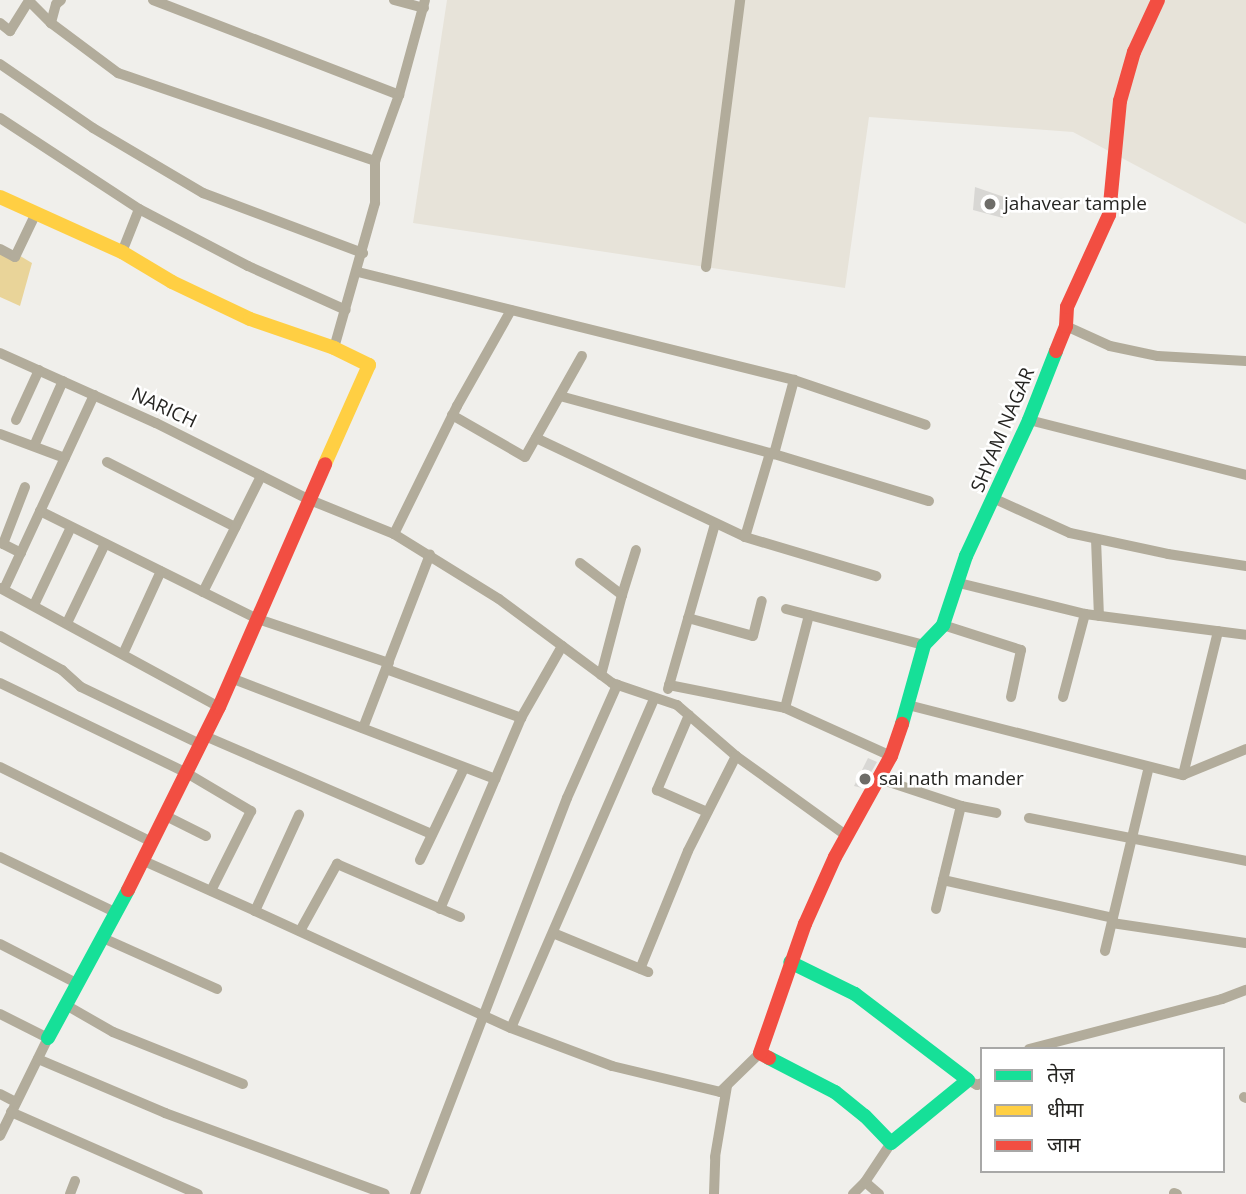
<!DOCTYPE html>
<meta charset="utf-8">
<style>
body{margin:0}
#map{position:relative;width:1246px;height:1194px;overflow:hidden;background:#f0efeb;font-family:"Open Sans","Noto Sans Devanagari",sans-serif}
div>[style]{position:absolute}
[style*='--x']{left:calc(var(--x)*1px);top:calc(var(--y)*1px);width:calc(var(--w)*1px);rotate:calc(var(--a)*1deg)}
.built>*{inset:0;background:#e7e3d9}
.water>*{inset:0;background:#e9d499}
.building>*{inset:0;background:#d8d7d4}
.street>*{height:10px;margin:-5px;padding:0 5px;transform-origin:5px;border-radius:5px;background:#b2ac9b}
.fast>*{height:14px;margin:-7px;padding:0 7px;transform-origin:7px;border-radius:7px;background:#16e098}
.slow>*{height:14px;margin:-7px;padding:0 7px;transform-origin:7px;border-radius:7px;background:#ffcf43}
.jam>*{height:14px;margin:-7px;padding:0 7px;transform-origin:7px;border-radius:7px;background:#f24e42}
.dots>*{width:19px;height:19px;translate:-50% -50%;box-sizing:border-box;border:4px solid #fff;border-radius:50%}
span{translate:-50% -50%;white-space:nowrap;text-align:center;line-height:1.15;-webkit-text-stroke:5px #fff;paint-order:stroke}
.poi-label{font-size:19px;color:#262522}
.left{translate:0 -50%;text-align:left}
.street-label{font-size:19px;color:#262522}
.legend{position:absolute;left:980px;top:1047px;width:245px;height:126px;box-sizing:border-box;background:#fff;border:2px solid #a8a8a7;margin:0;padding:9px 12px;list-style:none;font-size:21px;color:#262522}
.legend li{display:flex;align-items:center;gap:14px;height:35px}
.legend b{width:35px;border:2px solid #a8a8a7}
</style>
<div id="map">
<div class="built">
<div style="clip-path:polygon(447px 0,1246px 0,1246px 224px,1073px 132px,869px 117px,845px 288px,413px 223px)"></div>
</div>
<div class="water">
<div style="clip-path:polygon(0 244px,32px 263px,20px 306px,0 297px)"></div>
</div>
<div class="building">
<div style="clip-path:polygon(975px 187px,1007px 198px,1003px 218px,973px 210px)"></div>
<div style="clip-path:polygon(868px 758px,877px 762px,862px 788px,854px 786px)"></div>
</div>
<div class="street">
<div style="--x:61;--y:0;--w:6;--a:141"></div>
<div style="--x:56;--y:4;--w:20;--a:105"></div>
<div style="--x:51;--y:23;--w:84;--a:36.7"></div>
<div style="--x:118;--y:73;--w:272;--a:18.9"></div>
<div style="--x:153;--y:0;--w:264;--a:21.1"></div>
<div style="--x:394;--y:0;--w:31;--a:15"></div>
<div style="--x:0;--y:23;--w:13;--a:39"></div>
<div style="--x:10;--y:31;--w:36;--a:-58"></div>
<div style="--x:29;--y:1;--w:31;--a:45"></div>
<div style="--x:0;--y:64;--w:113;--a:34.5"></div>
<div style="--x:93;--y:128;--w:128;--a:30.6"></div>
<div style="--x:203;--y:193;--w:171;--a:20.6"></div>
<div style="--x:0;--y:118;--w:166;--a:33.2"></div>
<div style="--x:139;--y:209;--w:123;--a:27.6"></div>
<div style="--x:248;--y:266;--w:107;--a:24.2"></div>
<div style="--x:0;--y:249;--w:17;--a:28"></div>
<div style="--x:15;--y:257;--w:47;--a:-64.5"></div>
<div style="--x:122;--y:252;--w:46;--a:-68.4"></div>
<div style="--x:706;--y:267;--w:269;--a:-82.7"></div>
<div style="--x:358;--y:272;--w:449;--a:13.9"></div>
<div style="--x:794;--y:380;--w:139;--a:18.8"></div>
<div style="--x:1066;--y:326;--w:48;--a:24.4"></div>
<div style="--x:1110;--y:346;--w:49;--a:11.8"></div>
<div style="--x:1158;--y:356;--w:88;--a:3.3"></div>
<div style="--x:334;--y:348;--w:151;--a:-74.2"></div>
<div style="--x:375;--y:203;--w:42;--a:-90"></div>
<div style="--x:375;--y:161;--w:70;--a:-70"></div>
<div style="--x:399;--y:95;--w:98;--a:-74.7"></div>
<div style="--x:0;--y:353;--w:171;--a:24.2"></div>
<div style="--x:156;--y:423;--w:172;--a:26.6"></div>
<div style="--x:310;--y:500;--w:91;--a:22"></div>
<div style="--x:394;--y:534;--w:123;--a:31.8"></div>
<div style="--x:499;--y:599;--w:141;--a:36.6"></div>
<div style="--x:612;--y:683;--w:69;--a:18.7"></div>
<div style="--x:677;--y:705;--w:78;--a:40.8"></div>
<div style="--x:736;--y:756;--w:106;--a:116.8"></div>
<div style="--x:688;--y:851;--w:127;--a:112.1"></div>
<div style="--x:560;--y:396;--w:222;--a:15.2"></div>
<div style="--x:774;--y:454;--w:77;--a:-74.9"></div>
<div style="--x:452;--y:415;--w:84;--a:29.9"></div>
<div style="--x:525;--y:457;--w:116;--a:-60.6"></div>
<div style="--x:16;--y:420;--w:55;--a:-65.3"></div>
<div style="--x:1029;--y:420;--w:224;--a:14.2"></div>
<div style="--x:0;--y:434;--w:69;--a:20.3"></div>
<div style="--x:536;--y:438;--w:231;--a:25.3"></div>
<div style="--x:745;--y:537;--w:88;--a:-73.4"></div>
<div style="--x:34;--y:446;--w:71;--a:-66"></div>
<div style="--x:774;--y:454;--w:162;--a:16.9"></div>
<div style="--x:107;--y:462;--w:144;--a:26.9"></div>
<div style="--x:995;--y:499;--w:82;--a:24.4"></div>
<div style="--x:1070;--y:533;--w:100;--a:12.1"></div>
<div style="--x:1168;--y:554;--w:79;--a:8.7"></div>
<div style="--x:40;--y:511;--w:243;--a:26.4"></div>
<div style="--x:258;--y:619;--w:138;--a:18.6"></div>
<div style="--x:394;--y:534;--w:143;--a:-63.8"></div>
<div style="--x:457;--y:406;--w:110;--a:-60.6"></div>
<div style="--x:745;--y:537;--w:137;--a:16.6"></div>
<div style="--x:1096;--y:539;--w:77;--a:87.8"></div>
<div style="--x:21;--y:553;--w:20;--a:-153"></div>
<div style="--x:3;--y:544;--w:61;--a:-68.9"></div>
<div style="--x:580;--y:563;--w:53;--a:37.3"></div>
<div style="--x:622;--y:595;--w:47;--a:-72.7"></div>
<div style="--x:959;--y:583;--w:130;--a:13.8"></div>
<div style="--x:1085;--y:614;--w:162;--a:7.4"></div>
<div style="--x:0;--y:588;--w:249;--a:28.5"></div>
<div style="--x:4;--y:589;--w:214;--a:-65.1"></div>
<div style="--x:203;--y:592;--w:130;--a:-63.4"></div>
<div style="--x:34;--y:605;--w:86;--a:-64.6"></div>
<div style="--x:786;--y:609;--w:143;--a:14.6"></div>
<div style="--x:688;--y:618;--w:67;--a:15.5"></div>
<div style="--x:753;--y:636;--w:36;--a:-76"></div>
<div style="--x:67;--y:623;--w:88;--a:-64.3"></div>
<div style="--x:943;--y:625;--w:82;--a:17.8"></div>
<div style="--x:1021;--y:650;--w:48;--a:102"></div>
<div style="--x:0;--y:636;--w:71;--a:28.7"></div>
<div style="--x:62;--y:670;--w:25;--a:42"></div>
<div style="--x:81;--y:687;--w:132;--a:25.6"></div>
<div style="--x:123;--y:654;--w:91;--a:-65.4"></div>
<div style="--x:386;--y:669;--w:144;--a:19.9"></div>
<div style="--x:601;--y:675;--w:83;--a:-75.3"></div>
<div style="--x:231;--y:678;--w:283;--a:20.9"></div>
<div style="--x:0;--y:683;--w:205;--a:25.7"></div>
<div style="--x:185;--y:772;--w:77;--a:30.6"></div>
<div style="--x:251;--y:811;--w:89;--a:116.6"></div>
<div style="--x:669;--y:685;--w:118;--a:11.2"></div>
<div style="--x:785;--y:708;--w:116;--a:24.4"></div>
<div style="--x:668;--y:689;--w:172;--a:-74.1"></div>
<div style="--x:1063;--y:697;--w:86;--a:-75.2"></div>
<div style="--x:908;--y:705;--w:284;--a:14.3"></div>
<div style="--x:1183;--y:775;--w:68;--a:-22.4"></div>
<div style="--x:785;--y:708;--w:96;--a:-75.5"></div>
<div style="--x:689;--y:715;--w:82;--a:113.1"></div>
<div style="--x:657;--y:790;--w:55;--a:23.7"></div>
<div style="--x:363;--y:728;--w:186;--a:-68.9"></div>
<div style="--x:205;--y:736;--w:247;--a:23.4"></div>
<div style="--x:736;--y:756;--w:137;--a:35.8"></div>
<div style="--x:0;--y:767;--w:169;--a:26.3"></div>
<div style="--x:1183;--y:775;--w:148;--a:-76.3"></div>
<div style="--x:877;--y:778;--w:89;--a:18.4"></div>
<div style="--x:961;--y:806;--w:36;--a:11"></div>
<div style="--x:164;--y:815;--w:47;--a:26.6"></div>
<div style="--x:1029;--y:818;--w:221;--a:11.2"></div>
<div style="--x:0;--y:857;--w:130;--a:25.6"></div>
<div style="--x:420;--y:860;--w:102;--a:-64.4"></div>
<div style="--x:144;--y:861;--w:122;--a:24.2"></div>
<div style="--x:255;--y:911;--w:106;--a:-65.4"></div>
<div style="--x:943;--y:880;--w:174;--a:12.6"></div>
<div style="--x:440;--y:909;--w:207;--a:-67"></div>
<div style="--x:521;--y:718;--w:83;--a:-60.3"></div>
<div style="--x:936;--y:909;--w:106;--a:-76.4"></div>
<div style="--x:255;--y:911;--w:281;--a:24.6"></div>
<div style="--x:511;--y:1028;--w:108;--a:20.6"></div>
<div style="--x:612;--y:1066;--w:111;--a:13.5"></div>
<div style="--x:720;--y:1092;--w:56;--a:-44.3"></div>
<div style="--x:1112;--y:923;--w:135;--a:8.5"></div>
<div style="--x:300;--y:931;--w:77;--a:-61.1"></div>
<div style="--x:337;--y:864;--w:134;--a:23.3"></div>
<div style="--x:553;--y:933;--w:103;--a:22.3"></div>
<div style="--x:103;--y:938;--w:125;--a:24.1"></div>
<div style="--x:0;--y:944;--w:88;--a:27.1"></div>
<div style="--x:1105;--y:951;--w:189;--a:-76.6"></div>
<div style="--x:66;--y:1005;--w:54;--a:29.9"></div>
<div style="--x:113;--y:1032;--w:140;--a:21.8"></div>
<div style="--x:0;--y:1014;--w:54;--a:26.6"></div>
<div style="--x:48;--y:1038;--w:109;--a:116.1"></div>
<div style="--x:511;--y:1028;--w:359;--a:-66.5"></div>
<div style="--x:1029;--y:1049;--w:199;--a:-14.5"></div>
<div style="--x:1222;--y:999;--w:26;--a:-21"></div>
<div style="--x:38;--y:1059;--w:138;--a:23"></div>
<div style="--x:165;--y:1113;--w:234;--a:20.2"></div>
<div style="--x:968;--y:1080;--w:10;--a:29"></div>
<div style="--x:977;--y:1085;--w:5;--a:-22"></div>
<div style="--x:0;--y:1094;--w:18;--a:27"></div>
<div style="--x:1244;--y:1097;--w:2;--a:27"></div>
<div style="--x:11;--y:1112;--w:204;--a:23.7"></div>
<div style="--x:1174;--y:1193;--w:3;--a:18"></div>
<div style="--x:70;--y:1194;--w:14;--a:-69"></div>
<div style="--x:415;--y:1194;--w:424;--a:-69"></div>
<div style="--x:567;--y:798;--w:124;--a:-66.1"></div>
<div style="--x:714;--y:1194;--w:37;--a:-88"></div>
<div style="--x:715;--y:1157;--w:72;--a:-80.4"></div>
<div style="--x:853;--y:1194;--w:17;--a:-45"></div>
<div style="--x:879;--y:1194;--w:18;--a:-139"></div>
<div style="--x:865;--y:1182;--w:47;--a:-56.3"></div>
</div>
<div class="fast">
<div style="--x:902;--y:724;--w:82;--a:-74.4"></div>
<div style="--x:924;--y:645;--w:28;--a:-46"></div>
<div style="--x:943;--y:625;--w:73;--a:-71.6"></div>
<div style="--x:966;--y:556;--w:150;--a:-65.1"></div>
<div style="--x:1029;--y:420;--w:74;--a:-68.6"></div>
<div style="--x:48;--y:1038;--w:168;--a:-61.6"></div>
<div style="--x:769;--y:1058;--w:74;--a:27.3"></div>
<div style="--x:835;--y:1092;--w:38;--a:39"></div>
<div style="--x:865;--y:1116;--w:37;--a:46"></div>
<div style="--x:891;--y:1143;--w:99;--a:-39.3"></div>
<div style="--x:968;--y:1080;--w:142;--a:-142.7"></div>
<div style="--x:855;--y:994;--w:72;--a:-153.8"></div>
</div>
<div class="slow">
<div style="--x:0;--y:197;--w:134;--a:24.3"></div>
<div style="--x:122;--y:252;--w:58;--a:31"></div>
<div style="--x:172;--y:282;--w:86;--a:25.4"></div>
<div style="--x:250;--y:319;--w:89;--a:19"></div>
<div style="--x:334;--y:348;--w:39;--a:26"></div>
<div style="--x:369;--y:365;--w:108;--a:114"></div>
</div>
<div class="jam">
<div style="--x:1056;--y:351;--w:27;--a:-68"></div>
<div style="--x:1066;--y:326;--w:19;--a:-87"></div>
<div style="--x:1067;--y:307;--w:101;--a:-65.5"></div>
<div style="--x:1109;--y:215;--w:115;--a:-84.5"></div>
<div style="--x:1120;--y:101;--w:51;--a:-74.1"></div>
<div style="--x:1134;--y:52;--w:57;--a:-65.2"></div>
<div style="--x:128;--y:890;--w:204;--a:-63.6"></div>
<div style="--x:219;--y:707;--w:265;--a:-66.4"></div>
<div style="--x:769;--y:1058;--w:10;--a:-151"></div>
<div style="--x:760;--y:1053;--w:137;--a:-70.8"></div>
<div style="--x:805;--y:924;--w:73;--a:-65.9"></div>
<div style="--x:835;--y:857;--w:115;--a:-61"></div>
<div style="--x:891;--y:756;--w:34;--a:-71"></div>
</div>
<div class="dots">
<div style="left:990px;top:204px;background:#6d6c68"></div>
<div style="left:865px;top:779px;background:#6d6c68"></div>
</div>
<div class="poi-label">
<span class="left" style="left:1004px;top:204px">jahavear tample</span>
<span class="left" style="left:879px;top:779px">sai nath mander</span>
</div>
<div class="street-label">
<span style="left:164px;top:408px;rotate:25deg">NARICH</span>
<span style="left:1003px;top:430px;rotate:-67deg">SHYAM NAGAR</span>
</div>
<ul class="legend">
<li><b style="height:9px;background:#16e098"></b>तेज़</li>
<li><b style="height:9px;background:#ffcf43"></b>धीमा</li>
<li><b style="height:9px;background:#f24e42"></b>जाम</li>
</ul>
</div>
